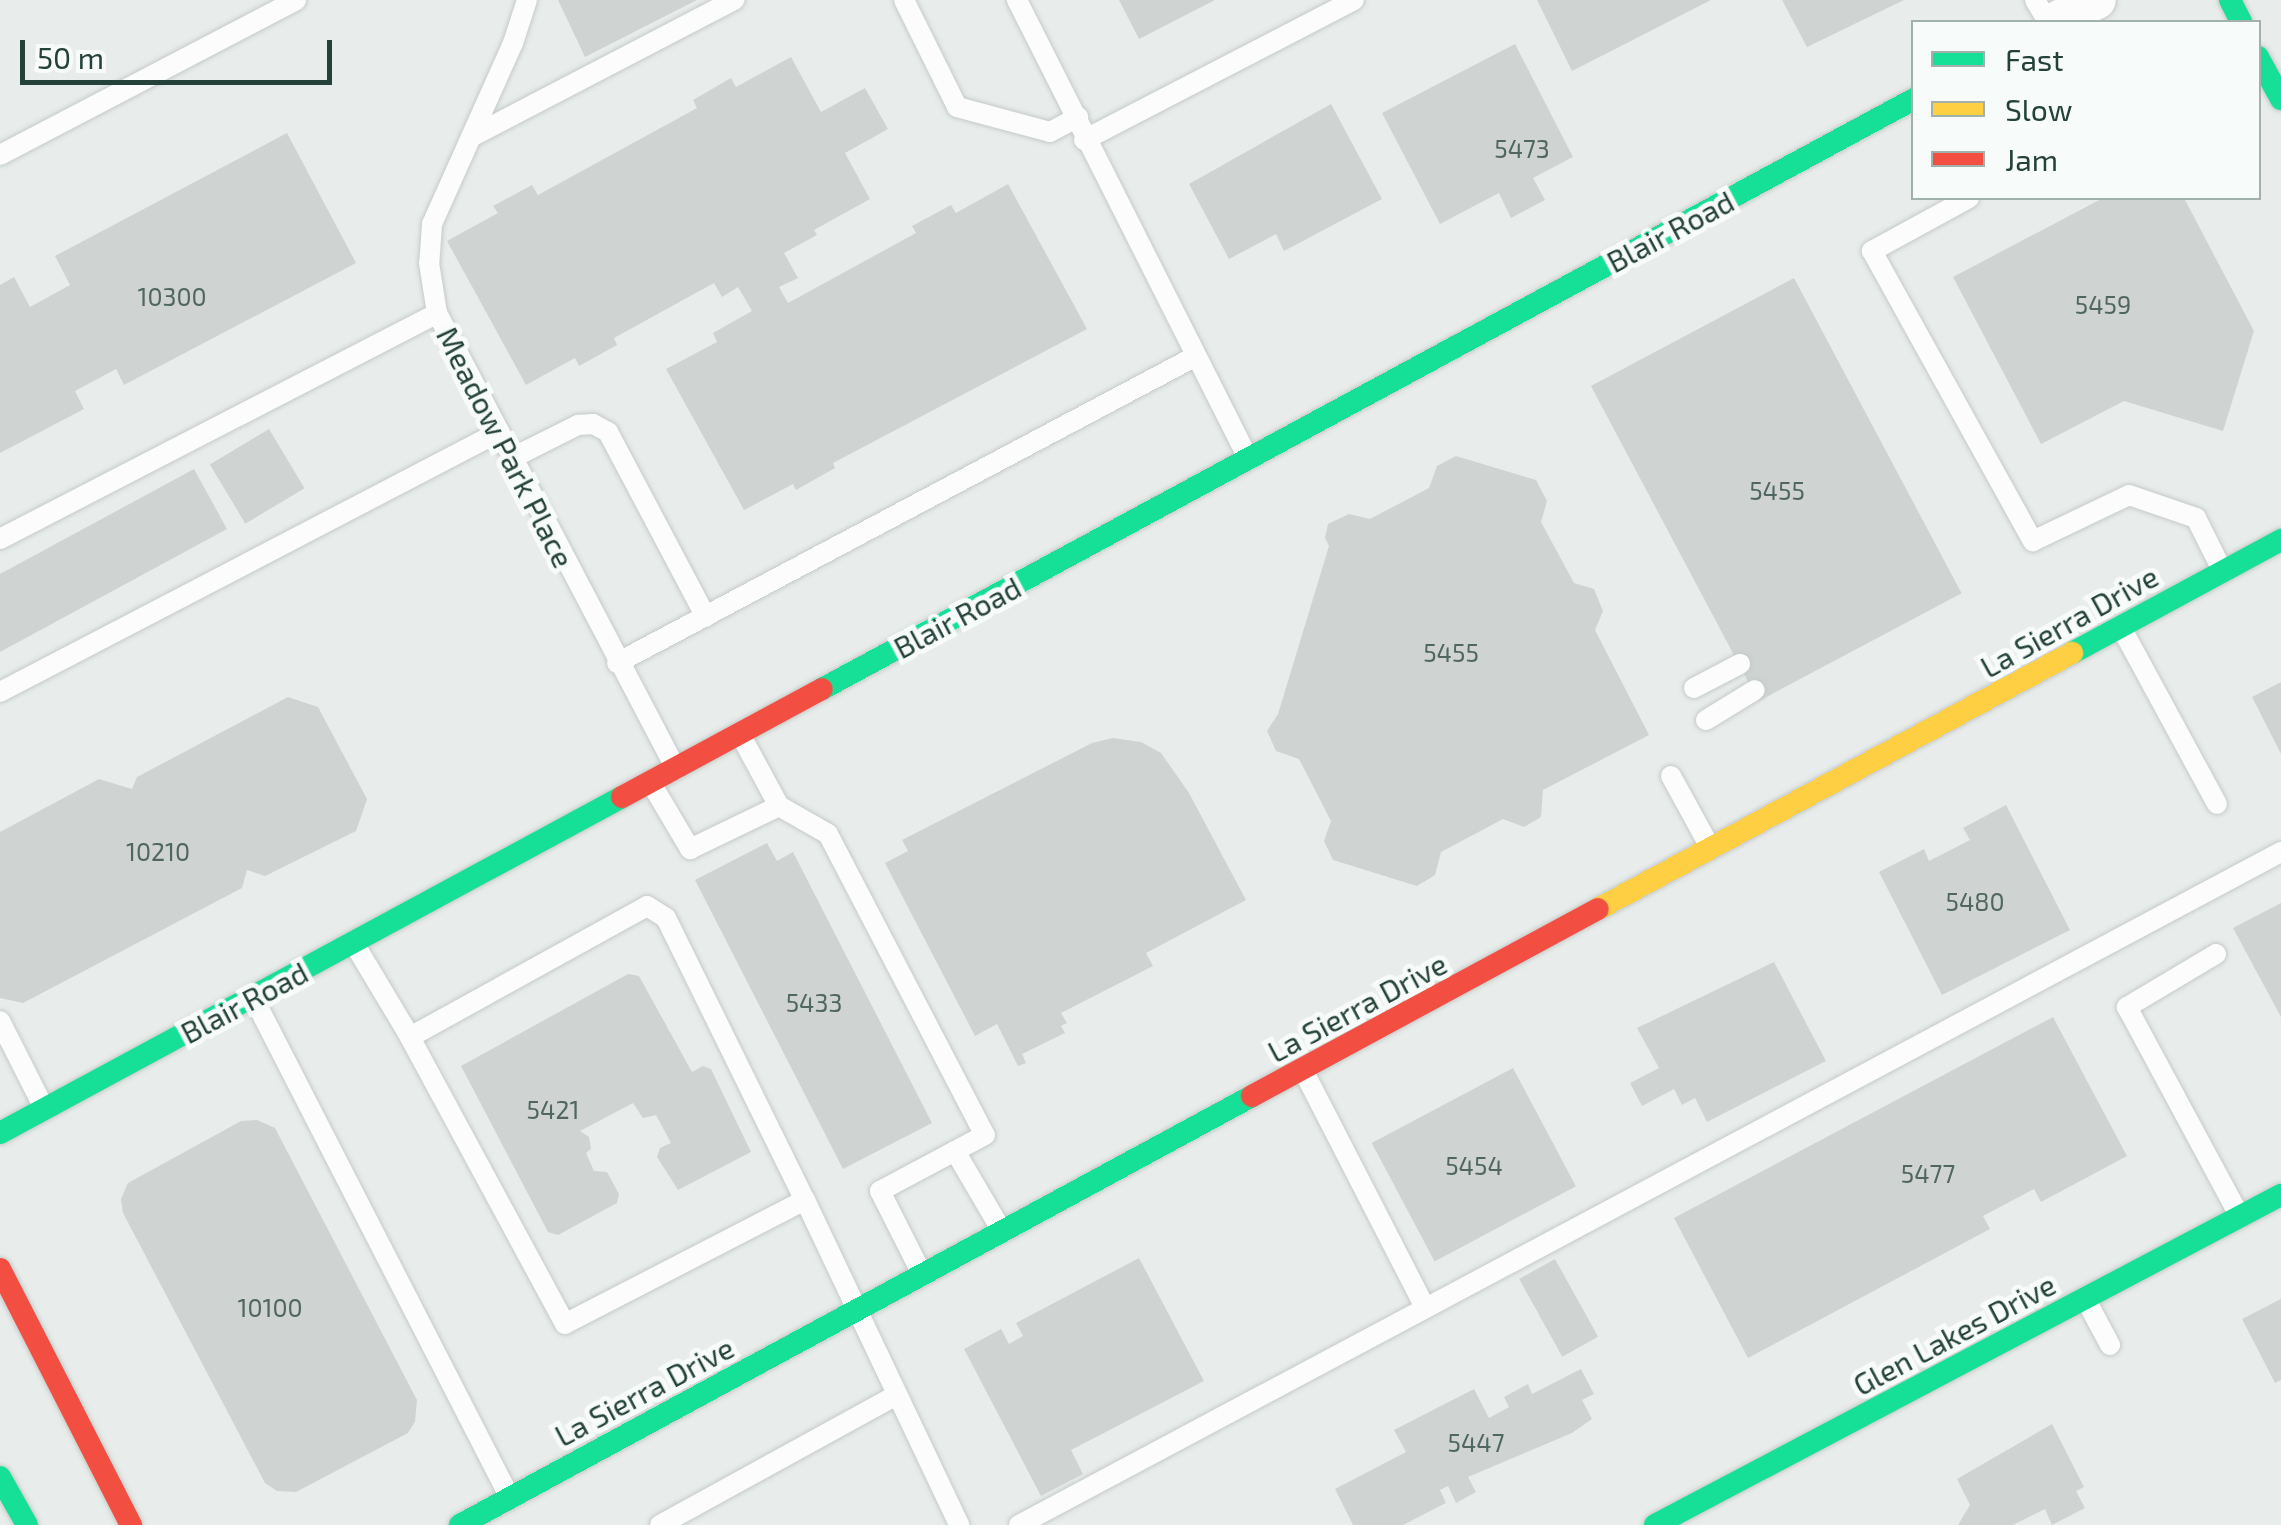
<!DOCTYPE html>
<style>
body{margin:0}
#map{position:relative;width:2281px;height:1525px;overflow:hidden;background:#e8edeb;font-family:"Exo 2",sans-serif}
div>[style]{position:absolute}
[style*='--x']{left:calc(var(--x)*1px);top:calc(var(--y)*1px);width:calc(var(--w)*1px);rotate:calc(var(--a)*1deg)}
.building>*{inset:0;background:#cfd4d2;transform-origin:0 0}
.roads{filter:drop-shadow(0 0 2px #c5cac8) drop-shadow(0 0 2px #c5cac8)}
.lane>*{height:20px;margin:-10px;padding:0 10px;transform-origin:10px;border-radius:10px;background:#fcfcfc}
.street>*{height:38px;margin:-19px;padding:0 19px;transform-origin:19px;border-radius:19px;background:#fcfcfc}
.fast>*{height:22px;margin:-11px;padding:0 11px;transform-origin:11px;border-radius:11px;background:#16e098}
.slow>*{height:22px;margin:-11px;padding:0 11px;transform-origin:11px;border-radius:11px;background:#ffcf43}
.jam>*{height:22px;margin:-11px;padding:0 11px;transform-origin:11px;border-radius:11px;background:#f24e42}
span{translate:-50% -50%;white-space:nowrap;text-align:center;line-height:1.15;-webkit-text-stroke:10px #f7fbf9;paint-order:stroke}
.number-label{font-size:25px;color:#506761}
.number-label span{-webkit-text-stroke-width:0}
.street-label{font-size:30px;color:#24423a}
.legend{position:absolute;left:1911px;top:20px;width:350px;height:180px;box-sizing:border-box;background:#f7fbf9;border:2px solid #a3b1ad;margin:0;padding:12px 18px;list-style:none;font-size:30px;color:#24423a}
.legend li{display:flex;align-items:center;gap:20px;height:50px}
.legend b{width:50px;border:2px solid #a3b1ad}
.scale{position:absolute;left:20px;top:40px;width:312px;height:45px;box-sizing:border-box;border:5px solid #24423a;border-top:0;padding-left:12px;font-size:30px;line-height:35px;white-space:nowrap;color:#24423a;-webkit-text-stroke:8px #f7fbf9;paint-order:stroke}
</style>
<div id="map">
<div class="building">
<div style="clip-path:polygon(558px 0,697px 0,585px 57px)"></div>
<div style="clip-path:polygon(1119px 0,1215px 0,1139px 39px)"></div>
<div style="clip-path:polygon(1537px 0,1711px 0,1572px 71px)"></div>
<div style="clip-path:polygon(1782px 0,1904px 0,1807px 47px)"></div>
<div style="clip-path:polygon(1515px 44px,1573px 157px,1533px 178px,1545px 200px,1511px 218px,1499px 193px,1440px 224px,1382px 113px)"></div>
<div style="clip-path:polygon(791px 57px,821px 112px,865px 88px,888px 129px,845px 153px,870px 199px,814px 230px,817px 235px,784px 253px,798px 278px,779px 287px,788px 303px,916px 233px,912px 226px,951px 205px,956px 213px,1008px 184px,1087px 329px,833px 463px,835px 468px,796px 490px,793px 484px,744px 510px,666px 369px,717px 342px,713px 333px,752px 311px,738px 287px,722px 297px,714px 283px,614px 338px,617px 345px,579px 366px,575px 358px,526px 385px,447px 241px,498px 213px,493px 206px,532px 185px,538px 195px,697px 108px,693px 100px,731px 78px,736px 87px)"></div>
<div style="clip-path:polygon(1331px 104px,1382px 199px,1284px 251px,1276px 234px,1229px 259px,1189px 184px)"></div>
<div style="clip-path:polygon(287px 133px,356px 263px,124px 385px,116px 369px,75px 391px,84px 409px,0 453px,0 285px,14px 277px,30px 307px,70px 285px,55px 256px)"></div>
<div style="clip-path:polygon(2103px 198px,2184px 198px,2254px 331px,2223px 431px,2124px 401px,2041px 444px,1953px 277px)"></div>
<div style="left:1794px;top:278px;width:357px;height:230px;rotate:62deg"></div>
<div style="left:269px;top:429px;width:69px;height:69px;rotate:59deg"></div>
<div style="clip-path:polygon(1456px 456px,1536px 480px,1547px 501px,1541px 522px,1574px 583px,1594px 589px,1603px 611px,1595px 630px,1649px 735px,1543px 790px,1541px 817px,1524px 827px,1503px 819px,1441px 852px,1435px 875px,1417px 886px,1333px 860px,1324px 841px,1331px 821px,1299px 759px,1276px 751px,1267px 731px,1278px 714px,1329px 546px,1325px 538px,1328px 524px,1349px 514px,1370px 519px,1429px 488px,1437px 466px)"></div>
<div style="clip-path:polygon(194px 469px,227px 529px,0 652px,0 574px)"></div>
<div style="clip-path:polygon(2281px 682px,2281px 754px,2252px 697px)"></div>
<div style="clip-path:polygon(288px 697px,318px 707px,367px 799px,356px 831px,265px 876px,247px 870px,242px 888px,23px 1003px,0 998px,0 832px,99px 779px,132px 789px,137px 777px)"></div>
<div style="clip-path:polygon(1113px 738px,1141px 742px,1161px 753px,1189px 793px,1246px 900px,1146px 953px,1153px 966px,1061px 1013px,1067px 1023px,1061px 1026px,1065px 1033px,1022px 1054px,1026px 1063px,1018px 1066px,997px 1024px,975px 1036px,885px 863px,908px 851px,902px 840px,1092px 743px)"></div>
<div style="clip-path:polygon(2006px 805px,2070px 930px,1942px 995px,1879px 872px,1924px 849px,1929px 861px,1970px 840px,1963px 828px)"></div>
<div style="clip-path:polygon(767px 843px,777px 861px,793px 852px,932px 1123px,843px 1169px,695px 880px)"></div>
<div style="clip-path:polygon(2281px 903px,2281px 1017px,2233px 928px)"></div>
<div style="clip-path:polygon(1774px 962px,1826px 1061px,1707px 1122px,1695px 1098px,1682px 1105px,1674px 1089px,1642px 1106px,1630px 1083px,1659px 1068px,1637px 1028px)"></div>
<div style="clip-path:polygon(628px 974px,639px 976px,692px 1072px,703px 1066px,711px 1069px,751px 1152px,678px 1190px,657px 1157px,660px 1148px,671px 1143px,656px 1115px,643px 1118px,633px 1103px,580px 1131px,589px 1137px,591px 1149px,586px 1153px,594px 1171px,607px 1172px,619px 1194px,617px 1203px,558px 1235px,548px 1232px,461px 1066px)"></div>
<div style="clip-path:polygon(2053px 1017px,2127px 1156px,2041px 1202px,2034px 1189px,1983px 1216px,1990px 1229px,1748px 1358px,1674px 1218px)"></div>
<div style="left:1513px;top:1068px;width:134px;height:160px;rotate:62deg"></div>
<div style="clip-path:polygon(257px 1120px,275px 1128px,417px 1400px,415px 1422px,408px 1433px,296px 1492px,277px 1491px,265px 1483px,123px 1213px,121px 1199px,128px 1183px,241px 1121px)"></div>
<div style="clip-path:polygon(1139px 1258px,1204px 1381px,1071px 1450px,1083px 1474px,1041px 1496px,964px 1349px,1001px 1329px,1009px 1344px,1023px 1336px,1016px 1323px)"></div>
<div style="left:1555px;top:1259px;width:89px;height:41px;rotate:61deg"></div>
<div style="clip-path:polygon(2281px 1299px,2281px 1380px,2275px 1383px,2242px 1319px)"></div>
<div style="clip-path:polygon(1581px 1369px,1594px 1394px,1582px 1400px,1592px 1419px,1572px 1433px,1468px 1477px,1476px 1492px,1456px 1503px,1448px 1486px,1440px 1490px,1446px 1503px,1403px 1525px,1353px 1525px,1335px 1489px,1406px 1452px,1394px 1430px,1474px 1389px,1489px 1418px,1509px 1407px,1504px 1397px,1528px 1384px,1532px 1394px)"></div>
<div style="clip-path:polygon(2052px 1424px,2084px 1487px,2076px 1491px,2085px 1508px,2052px 1525px,2045px 1509px,2013px 1525px,1958px 1525px,1970px 1505px,1957px 1479px)"></div>
</div>
<div class="roads">
<div class="lane">
<div style="--x:527;--y:0;--w:45;--a:108"></div>
<div style="--x:513;--y:43;--w:198;--a:114.1"></div>
<div style="--x:432;--y:224;--w:39;--a:94"></div>
<div style="--x:429;--y:263;--w:51;--a:80.9"></div>
<div style="--x:437;--y:313;--w:515;--a:62.34"></div>
<div style="--x:904;--y:0;--w:119;--a:63.6"></div>
<div style="--x:957;--y:107;--w:96;--a:15"></div>
<div style="--x:1050;--y:132;--w:32;--a:-28"></div>
<div style="--x:1017;--y:0;--w:513;--a:63.24"></div>
<div style="--x:2035;--y:0;--w:26;--a:59"></div>
<div style="--x:471;--y:137;--w:297;--a:-27.5"></div>
<div style="--x:1084;--y:140;--w:304;--a:-27.4"></div>
<div style="--x:0;--y:155;--w:334;--a:-27.6"></div>
<div style="--x:1969;--y:198;--w:111;--a:151.3"></div>
<div style="--x:1872;--y:251;--w:332;--a:61"></div>
<div style="--x:2033;--y:541;--w:106;--a:-25.6"></div>
<div style="--x:2129;--y:495;--w:71;--a:18.9"></div>
<div style="--x:2196;--y:518;--w:58;--a:63.4"></div>
<div style="--x:512;--y:458;--w:74;--a:-26.6"></div>
<div style="--x:578;--y:425;--w:15;--a:-4"></div>
<div style="--x:593;--y:424;--w:17;--a:28"></div>
<div style="--x:608;--y:432;--w:209;--a:62.1"></div>
<div style="--x:0;--y:539;--w:492;--a:-27.3"></div>
<div style="--x:2122;--y:629;--w:199;--a:61.5"></div>
<div style="--x:617;--y:663;--w:655;--a:-27.93"></div>
<div style="--x:1694;--y:688;--w:52;--a:-27.6"></div>
<div style="--x:0;--y:692;--w:563;--a:-27.52"></div>
<div style="--x:1706;--y:720;--w:57;--a:-31.5"></div>
<div style="--x:740;--y:734;--w:82;--a:61.6"></div>
<div style="--x:1671;--y:776;--w:83;--a:61.3"></div>
<div style="--x:651;--y:783;--w:77;--a:59.4"></div>
<div style="--x:690;--y:849;--w:99;--a:-25.8"></div>
<div style="--x:779;--y:806;--w:56;--a:29.7"></div>
<div style="--x:828;--y:834;--w:339;--a:62.5"></div>
<div style="--x:985;--y:1135;--w:119;--a:151.9"></div>
<div style="--x:880;--y:1191;--w:93;--a:63.2"></div>
<div style="--x:355;--y:945;--w:107;--a:59.1"></div>
<div style="--x:2216;--y:954;--w:104;--a:149.2"></div>
<div style="--x:2127;--y:1007;--w:236;--a:61.7"></div>
<div style="--x:253;--y:997;--w:561;--a:62.84"></div>
<div style="--x:0;--y:1021;--w:97;--a:63.2"></div>
<div style="--x:1303;--y:1070;--w:267;--a:62.8"></div>
<div style="--x:955;--y:1151;--w:93;--a:59.6"></div>
<div style="--x:805;--y:1200;--w:270;--a:152.7"></div>
<div style="--x:565;--y:1324;--w:326;--a:-118.4"></div>
<div style="--x:410;--y:1037;--w:271;--a:-28.9"></div>
<div style="--x:647;--y:906;--w:22;--a:32"></div>
<div style="--x:666;--y:918;--w:314;--a:63.8"></div>
<div style="--x:805;--y:1200;--w:360;--a:64.6"></div>
<div style="--x:2086;--y:1300;--w:51;--a:61.9"></div>
<div style="--x:660;--y:1525;--w:269;--a:-28.8"></div>
<div style="--x:1019;--y:1525;--w:1430;--a:-28.07"></div>
</div>
<div class="street">
<div style="--x:2054;--y:22;--w:48;--a:-27.1"></div>
</div>
<div class="fast">
<div style="--x:2230;--y:0;--w:25;--a:63"></div>
<div style="--x:2258;--y:57;--w:48;--a:61.3"></div>
<div style="--x:2072;--y:653;--w:238;--a:-28.4"></div>
<div style="--x:822;--y:689;--w:1241;--a:-28.38"></div>
<div style="--x:0;--y:1133;--w:707;--a:-28.38"></div>
<div style="--x:0;--y:1477;--w:55;--a:60.6"></div>
<div style="--x:460;--y:1525;--w:901;--a:-28.44"></div>
<div style="--x:1655;--y:1525;--w:708;--a:-27.8"></div>
</div>
<div class="slow">
<div style="--x:1598;--y:909;--w:539;--a:-28.37"></div>
</div>
<div class="jam">
<div style="--x:622;--y:797;--w:227;--a:-28.4"></div>
<div style="--x:1252;--y:1096;--w:393;--a:-28.4"></div>
<div style="--x:0;--y:1269;--w:288;--a:62.9"></div>
</div>
</div>
<div class="number-label">
<span style="left:1522px;top:148px">5473</span>
<span style="left:172px;top:296px">10300</span>
<span style="left:2103px;top:304px">5459</span>
<span style="left:1777px;top:490px">5455</span>
<span style="left:1451px;top:652px">5455</span>
<span style="left:158px;top:851px">10210</span>
<span style="left:1975px;top:901px">5480</span>
<span style="left:814px;top:1002px">5433</span>
<span style="left:553px;top:1109px">5421</span>
<span style="left:1474px;top:1165px">5454</span>
<span style="left:1928px;top:1173px">5477</span>
<span style="left:270px;top:1307px">10100</span>
<span style="left:1476px;top:1442px">5447</span>
</div>
<div class="street-label">
<span style="left:1670px;top:231px;rotate:-28deg">Blair Road</span>
<span style="left:506px;top:447px;rotate:63deg">Meadow Park Place</span>
<span style="left:957px;top:617px;rotate:-28deg">Blair Road</span>
<span style="left:2069px;top:621px;rotate:-29deg">La Sierra Drive</span>
<span style="left:244px;top:1002px;rotate:-28deg">Blair Road</span>
<span style="left:1357px;top:1007px;rotate:-28deg">La Sierra Drive</span>
<span style="left:1954px;top:1334px;rotate:-28deg">Glen Lakes Drive</span>
<span style="left:644px;top:1391px;rotate:-28deg">La Sierra Drive</span>
</div>
<ul class="legend">
<li><b style="height:12px;background:#16e098"></b>Fast</li>
<li><b style="height:12px;background:#ffcf43"></b>Slow</li>
<li><b style="height:12px;background:#f24e42"></b>Jam</li>
</ul>
<div class="scale">50 m</div>
</div>
